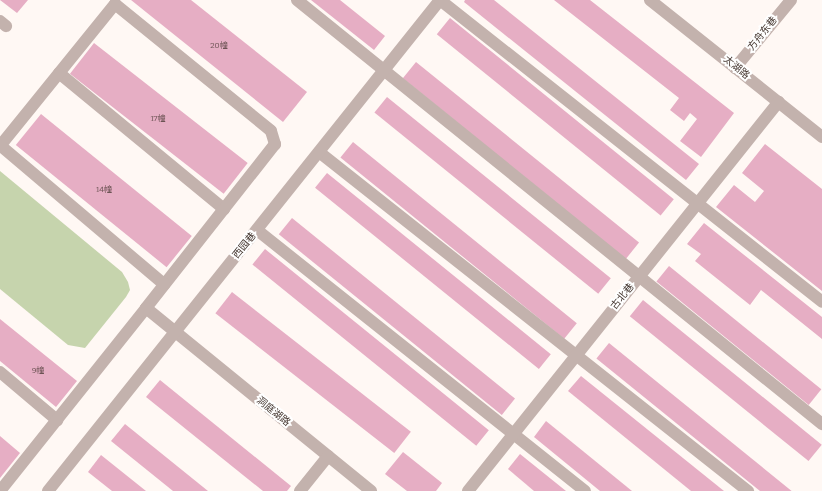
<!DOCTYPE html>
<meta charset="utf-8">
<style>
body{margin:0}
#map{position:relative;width:822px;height:491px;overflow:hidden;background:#fff8f4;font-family:Bitter,"Noto Sans SC",serif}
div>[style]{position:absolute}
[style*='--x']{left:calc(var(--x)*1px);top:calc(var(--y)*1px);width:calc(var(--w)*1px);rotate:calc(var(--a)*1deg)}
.green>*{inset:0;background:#c6d4ad}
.building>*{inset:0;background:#e6aec4;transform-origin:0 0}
.minor>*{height:12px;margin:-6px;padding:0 6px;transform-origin:6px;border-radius:6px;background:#c3b2ad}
span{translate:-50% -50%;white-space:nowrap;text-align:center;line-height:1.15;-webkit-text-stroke:4px #fff;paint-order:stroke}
.number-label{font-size:8px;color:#6c5354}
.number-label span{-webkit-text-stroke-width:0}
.street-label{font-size:10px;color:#43352e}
</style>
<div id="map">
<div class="green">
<div style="clip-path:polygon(0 171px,122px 272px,128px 282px,130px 290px,126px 297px,85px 348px,68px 345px,0 289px)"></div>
</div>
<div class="building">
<div style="clip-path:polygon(0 0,28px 0,17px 13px)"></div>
<div style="clip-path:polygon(131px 0,191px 0,307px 92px,283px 122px)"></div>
<div style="clip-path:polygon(311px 0,340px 0,385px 36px,374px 50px)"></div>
<div style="clip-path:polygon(465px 0,494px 0,699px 164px,686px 180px,464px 2px)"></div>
<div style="clip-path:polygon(554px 0,590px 0,734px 113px,701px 157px,680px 141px,697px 119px,690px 113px,684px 121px,670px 110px,679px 98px)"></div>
<div style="left:450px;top:18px;width:288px;height:21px;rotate:39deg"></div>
<div style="left:94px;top:43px;width:195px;height:39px;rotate:38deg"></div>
<div style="left:416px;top:62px;width:287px;height:21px;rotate:39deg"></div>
<div style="left:387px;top:97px;width:288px;height:20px;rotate:39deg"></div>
<div style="left:41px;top:114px;width:194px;height:40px;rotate:39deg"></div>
<div style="left:353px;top:142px;width:288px;height:20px;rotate:39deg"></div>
<div style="clip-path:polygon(765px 144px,822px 189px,822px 291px,716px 207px,734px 185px,755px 202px,764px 191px,742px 173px)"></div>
<div style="left:327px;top:173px;width:288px;height:19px;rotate:39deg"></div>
<div style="left:292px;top:218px;width:287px;height:21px;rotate:39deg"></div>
<div style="clip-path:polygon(704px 223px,822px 317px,822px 339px,761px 290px,750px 305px,695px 261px,701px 254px,687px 244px)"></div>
<div style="left:265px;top:249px;width:288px;height:20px;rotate:39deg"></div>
<div style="left:669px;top:266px;width:196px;height:20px;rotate:39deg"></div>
<div style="left:232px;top:292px;width:227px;height:27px;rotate:38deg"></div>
<div style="left:643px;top:300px;width:230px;height:21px;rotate:39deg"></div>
<div style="clip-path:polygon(0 319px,77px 381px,56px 407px,0 361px)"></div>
<div style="left:609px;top:343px;width:235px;height:20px;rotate:39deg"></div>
<div style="clip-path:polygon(581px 376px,724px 491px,691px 491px,568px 391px)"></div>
<div style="clip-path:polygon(160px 380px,291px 486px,287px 491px,263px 491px,146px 397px)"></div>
<div style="clip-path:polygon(546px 421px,632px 491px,600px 491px,534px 437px)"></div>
<div style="clip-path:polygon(125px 424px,208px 491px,173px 491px,111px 441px)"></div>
<div style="clip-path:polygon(0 436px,20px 453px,0 478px)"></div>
<div style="clip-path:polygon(403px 452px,442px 483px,436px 491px,407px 491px,385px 474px)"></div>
<div style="clip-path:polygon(520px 454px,566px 491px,534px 491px,508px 469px)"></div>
<div style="clip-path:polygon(101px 455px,146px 491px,112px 491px,88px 472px)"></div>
</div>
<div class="minor">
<div style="--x:297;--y:0;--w:675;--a:38.93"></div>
<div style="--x:650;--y:0;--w:220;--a:38.5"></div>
<div style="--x:0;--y:21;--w:8;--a:40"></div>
<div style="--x:735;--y:68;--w:88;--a:-50.5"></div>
<div style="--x:59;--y:73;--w:214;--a:39.5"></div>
<div style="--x:0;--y:146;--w:183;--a:-51"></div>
<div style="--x:115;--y:4;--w:201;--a:39.1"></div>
<div style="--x:271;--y:131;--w:14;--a:73"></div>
<div style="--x:275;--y:144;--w:209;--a:128.2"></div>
<div style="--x:146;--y:308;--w:290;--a:39.1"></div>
<div style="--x:1;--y:146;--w:214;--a:40.3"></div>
<div style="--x:319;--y:152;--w:547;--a:38.32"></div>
<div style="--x:257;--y:230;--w:419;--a:38.5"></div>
<div style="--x:0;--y:372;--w:75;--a:40.1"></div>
<div style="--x:0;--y:491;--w:234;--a:-51.4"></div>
<div style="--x:48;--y:491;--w:628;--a:-51.4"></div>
<div style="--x:440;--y:0;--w:487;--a:38.3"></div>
<div style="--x:300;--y:491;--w:45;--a:-51.3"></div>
<div style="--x:468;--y:491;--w:498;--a:-51.4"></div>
</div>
<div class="number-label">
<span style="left:219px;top:46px">20幢</span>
<span style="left:158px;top:119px">17幢</span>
<span style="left:104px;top:190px">14幢</span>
<span style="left:38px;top:371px">9幢</span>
</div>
<div class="street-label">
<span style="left:763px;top:34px;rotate:-51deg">方舟东巷</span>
<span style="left:736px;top:68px;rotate:39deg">太湖路</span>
<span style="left:245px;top:246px;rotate:-51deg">西园巷</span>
<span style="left:623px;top:297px;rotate:-51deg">古北巷</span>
<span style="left:273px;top:412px;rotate:39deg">洞庭湖路</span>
</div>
</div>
